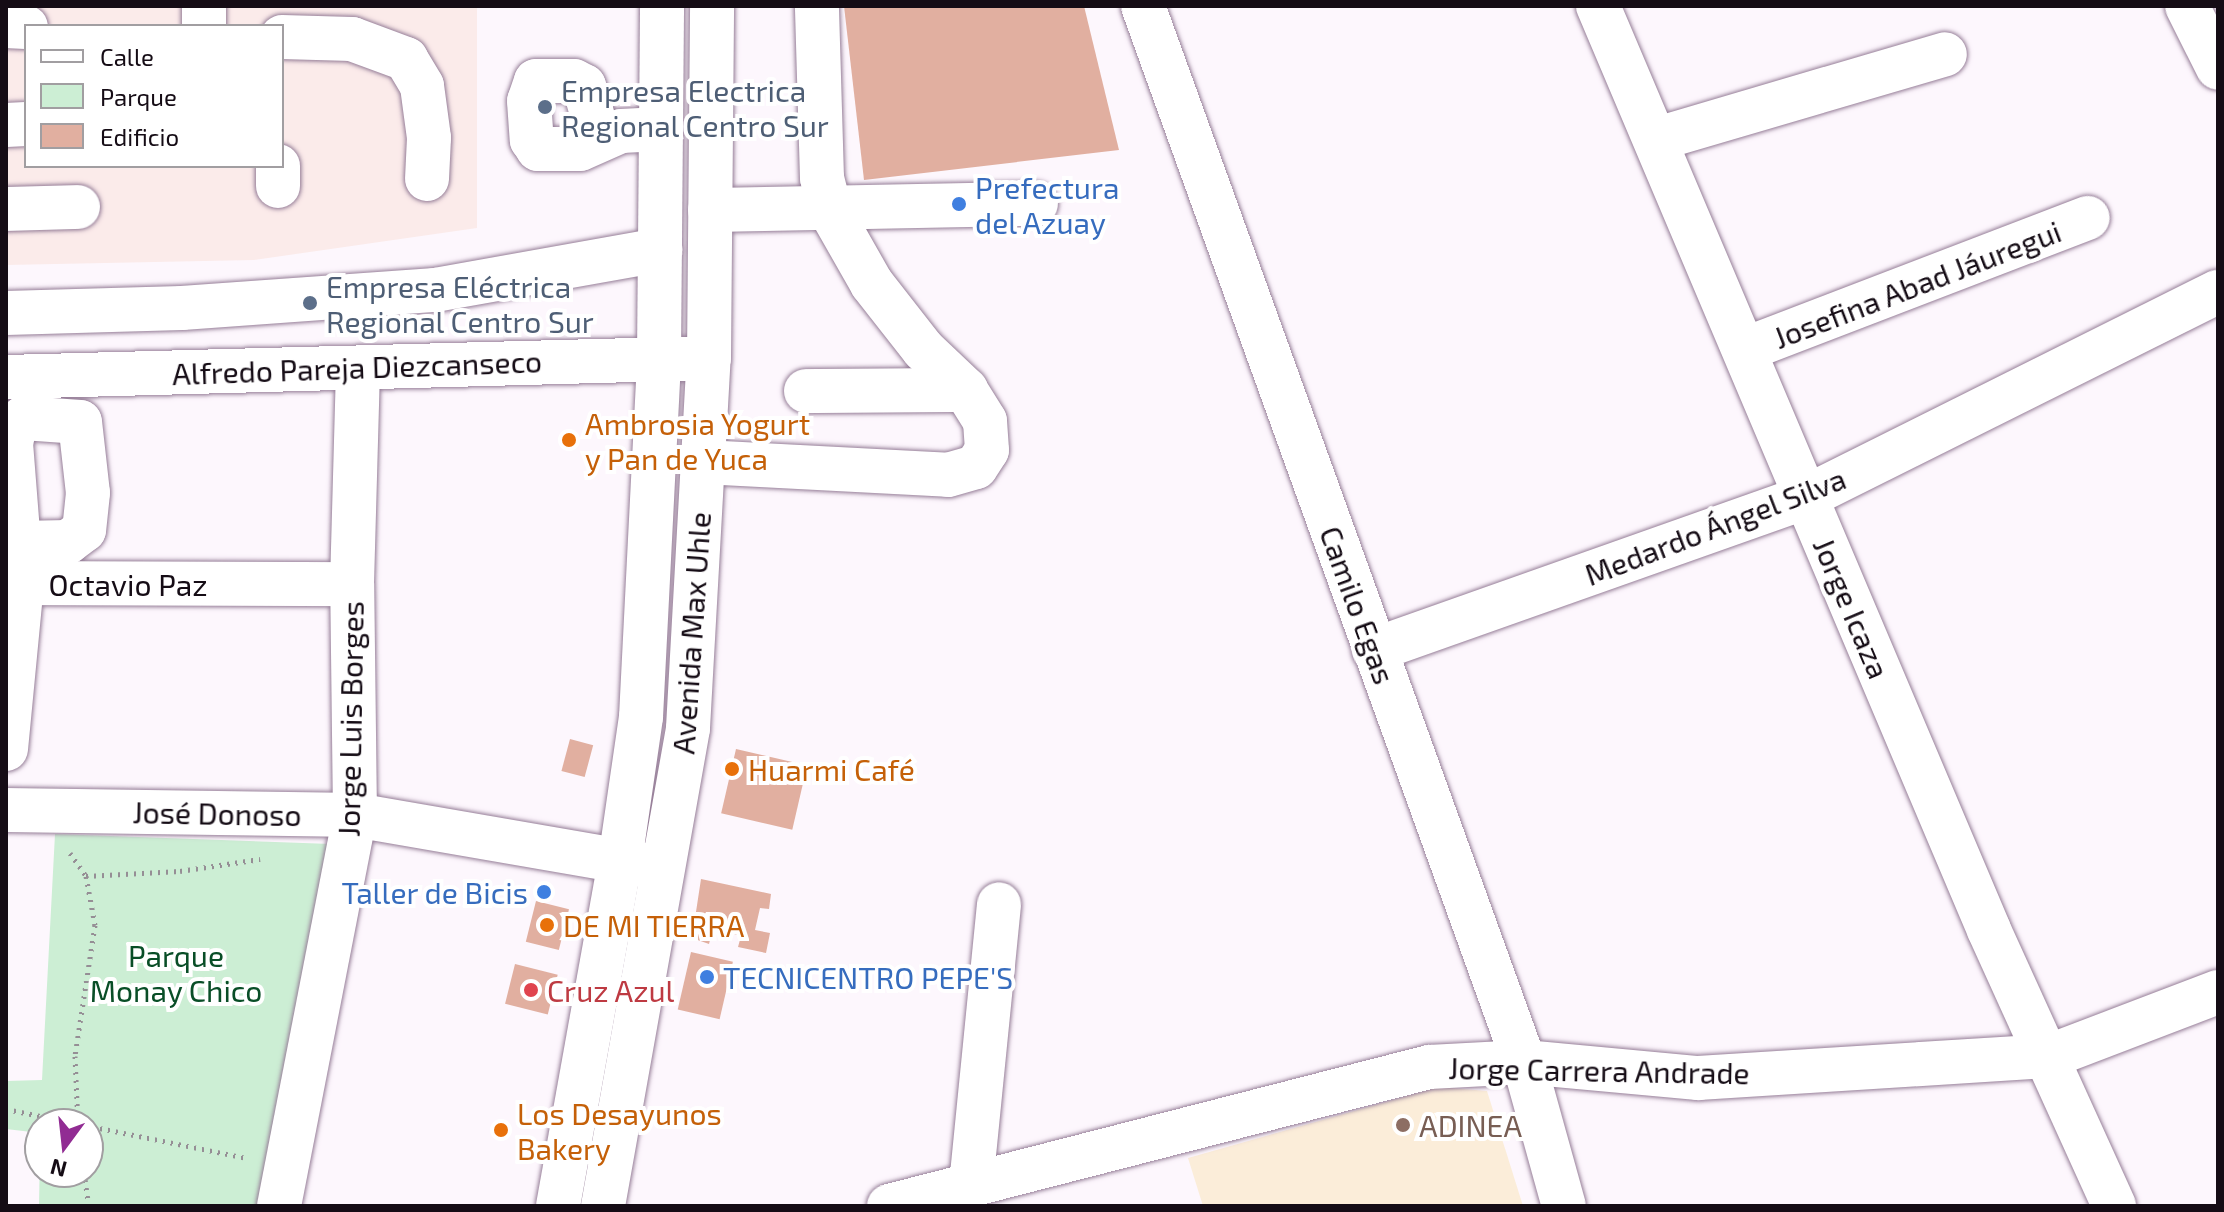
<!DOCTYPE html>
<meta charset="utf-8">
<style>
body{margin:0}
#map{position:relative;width:2224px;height:1212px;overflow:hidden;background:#fdf7fd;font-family:"Exo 2",sans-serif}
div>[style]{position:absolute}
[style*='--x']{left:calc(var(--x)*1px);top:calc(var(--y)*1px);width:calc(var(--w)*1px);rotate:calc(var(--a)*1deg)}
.industrial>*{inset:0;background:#fbebea}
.education>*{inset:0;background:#fbedd9}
.green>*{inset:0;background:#cceed4}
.building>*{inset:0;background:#e1afa0;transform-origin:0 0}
.path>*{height:5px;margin-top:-2.5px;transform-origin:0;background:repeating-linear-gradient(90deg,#958e95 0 2px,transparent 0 8px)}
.roads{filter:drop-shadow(0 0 2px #967e98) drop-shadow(0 0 2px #967e98)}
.minor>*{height:44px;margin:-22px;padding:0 22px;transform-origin:22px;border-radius:22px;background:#fff}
.major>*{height:44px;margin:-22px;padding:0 22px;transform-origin:22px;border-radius:22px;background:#fff}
.dots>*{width:22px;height:22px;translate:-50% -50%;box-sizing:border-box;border:4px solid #fff;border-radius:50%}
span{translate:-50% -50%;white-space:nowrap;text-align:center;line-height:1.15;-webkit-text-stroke:8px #fff;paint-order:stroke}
.service-label{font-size:30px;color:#4e5e75}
.left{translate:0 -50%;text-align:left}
.shop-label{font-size:30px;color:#366cbe}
.right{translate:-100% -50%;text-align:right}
.street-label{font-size:30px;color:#150c15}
.food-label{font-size:30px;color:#c56008}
.park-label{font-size:30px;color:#094e27}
.health-label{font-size:30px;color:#be3a42}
.education-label{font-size:30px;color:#785e54}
.frame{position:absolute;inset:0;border:8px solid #150c15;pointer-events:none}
.legend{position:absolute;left:24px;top:24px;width:260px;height:144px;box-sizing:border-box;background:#fff;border:2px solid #a19ea1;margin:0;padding:10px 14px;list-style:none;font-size:24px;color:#150c15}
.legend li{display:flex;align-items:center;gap:16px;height:40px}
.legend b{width:40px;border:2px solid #a19ea1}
.north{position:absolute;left:24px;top:1108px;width:80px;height:80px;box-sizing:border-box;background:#fff;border:2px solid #a19ea1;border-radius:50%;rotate:195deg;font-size:22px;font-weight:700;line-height:32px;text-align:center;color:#150c15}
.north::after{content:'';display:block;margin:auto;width:28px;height:36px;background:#912c93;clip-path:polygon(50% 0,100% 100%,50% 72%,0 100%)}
</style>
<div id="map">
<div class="industrial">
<div style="clip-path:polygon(evenodd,6px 6px,477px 6px,477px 228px,254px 260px,6px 265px,6px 6px,26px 26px,282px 26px,282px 166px,26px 166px,26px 26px)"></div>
</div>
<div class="education">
<div style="clip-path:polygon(1439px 1087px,1487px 1091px,1523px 1206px,1203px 1206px,1188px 1158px)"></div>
</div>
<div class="green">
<div style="clip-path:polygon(55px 834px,331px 844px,261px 1206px,39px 1206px,40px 1149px,40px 1172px,88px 1172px,88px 1124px,40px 1124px,40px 1133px,6px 1129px,6px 1081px,42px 1080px)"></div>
</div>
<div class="building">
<div style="clip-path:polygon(844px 6px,1084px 6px,1119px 150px,864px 180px)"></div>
<div style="left:570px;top:739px;width:24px;height:33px;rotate:15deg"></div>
<div style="left:736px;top:749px;width:73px;height:66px;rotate:13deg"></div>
<div style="clip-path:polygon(701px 879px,771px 894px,769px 909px,760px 908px,755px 930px,770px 933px,766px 953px,738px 947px,741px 936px,713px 928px,709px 944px,692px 938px)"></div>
<div style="left:536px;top:901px;width:34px;height:42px;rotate:14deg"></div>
<div style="left:691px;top:952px;width:43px;height:59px;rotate:13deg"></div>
<div style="left:515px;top:964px;width:44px;height:41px;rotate:14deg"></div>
</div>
<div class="path">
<div style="--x:70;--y:853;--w:28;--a:55"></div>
<div style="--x:86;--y:876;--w:50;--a:79.6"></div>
<div style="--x:95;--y:925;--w:133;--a:98.7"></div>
<div style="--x:75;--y:1056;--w:68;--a:87.5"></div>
<div style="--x:86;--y:876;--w:94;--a:-3"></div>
<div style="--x:180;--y:871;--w:81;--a:-8.5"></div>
<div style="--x:6;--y:1109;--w:245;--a:11.5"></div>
<div style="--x:84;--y:1172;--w:34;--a:82"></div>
</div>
<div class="roads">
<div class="minor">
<div style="--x:1143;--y:6;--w:1123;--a:70.16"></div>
<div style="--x:1524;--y:1062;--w:149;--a:74.5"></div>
<div style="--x:1598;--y:6;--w:1003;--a:67.06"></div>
<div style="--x:1989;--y:930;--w:303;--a:65.6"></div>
<div style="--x:2187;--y:6;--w:69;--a:63.4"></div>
<div style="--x:6;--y:26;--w:20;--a:3"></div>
<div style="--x:204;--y:26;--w:20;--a:-90"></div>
<div style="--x:282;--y:37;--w:70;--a:1.6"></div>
<div style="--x:352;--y:39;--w:58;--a:20.3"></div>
<div style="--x:406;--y:59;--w:31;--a:59"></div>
<div style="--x:422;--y:86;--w:52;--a:82.3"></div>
<div style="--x:429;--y:138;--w:41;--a:92.8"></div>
<div style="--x:6;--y:125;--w:20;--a:-3"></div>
<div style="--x:599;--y:138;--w:54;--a:-106.1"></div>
<div style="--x:584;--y:86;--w:11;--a:-153"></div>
<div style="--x:574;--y:81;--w:38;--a:180"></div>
<div style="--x:536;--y:81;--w:21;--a:109"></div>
<div style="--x:529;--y:101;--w:39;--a:86"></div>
<div style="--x:532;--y:140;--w:11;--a:56"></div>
<div style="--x:538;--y:149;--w:42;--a:0"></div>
<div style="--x:580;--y:149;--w:45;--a:-23.7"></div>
<div style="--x:621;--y:131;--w:40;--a:-2.9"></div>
<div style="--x:1657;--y:139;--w:300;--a:-16.4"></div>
<div style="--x:278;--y:186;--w:20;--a:-90"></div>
<div style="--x:6;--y:209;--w:72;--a:-1.6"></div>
<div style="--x:710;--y:210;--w:326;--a:-1.1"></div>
<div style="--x:6;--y:313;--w:176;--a:-1.6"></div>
<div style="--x:182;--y:308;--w:254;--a:-4.1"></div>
<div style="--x:435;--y:290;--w:229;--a:-10.1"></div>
<div style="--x:1746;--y:349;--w:366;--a:-21"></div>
<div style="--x:6;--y:377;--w:703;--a:-1.55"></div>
<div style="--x:806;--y:391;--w:160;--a:-0.4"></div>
<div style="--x:703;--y:462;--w:245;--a:3"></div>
<div style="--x:948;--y:475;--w:29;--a:-16"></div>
<div style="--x:976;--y:467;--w:20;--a:-57"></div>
<div style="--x:987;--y:450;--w:29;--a:-94"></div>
<div style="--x:985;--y:421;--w:36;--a:-122"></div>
<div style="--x:966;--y:390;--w:59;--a:-136.4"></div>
<div style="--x:923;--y:349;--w:83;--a:-128.1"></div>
<div style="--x:872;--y:284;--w:85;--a:-119.6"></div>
<div style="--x:830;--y:210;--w:33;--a:-104"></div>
<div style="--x:822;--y:178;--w:172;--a:-91.7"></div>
<div style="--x:22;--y:583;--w:330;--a:0.2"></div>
<div style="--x:1374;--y:650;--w:458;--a:-19.5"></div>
<div style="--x:1806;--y:497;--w:460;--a:-26.5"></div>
<div style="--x:6;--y:749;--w:167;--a:-84.5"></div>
<div style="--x:22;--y:583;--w:140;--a:-94.5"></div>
<div style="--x:11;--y:443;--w:17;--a:-77"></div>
<div style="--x:15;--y:426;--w:11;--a:-45"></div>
<div style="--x:23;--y:418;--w:57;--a:4"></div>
<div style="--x:80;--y:422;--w:71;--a:83.6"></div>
<div style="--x:88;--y:493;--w:37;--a:96"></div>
<div style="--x:84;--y:530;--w:20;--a:143"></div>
<div style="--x:68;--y:542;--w:49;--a:178.8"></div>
<div style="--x:6;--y:810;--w:349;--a:0.8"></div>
<div style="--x:355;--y:815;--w:304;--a:9.8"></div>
<div style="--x:971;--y:1185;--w:282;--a:-84.3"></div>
<div style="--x:279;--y:1206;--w:398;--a:-79"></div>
<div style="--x:355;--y:815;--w:231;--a:-90.7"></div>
<div style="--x:352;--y:584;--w:215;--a:-88.4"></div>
<div style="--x:889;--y:1206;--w:558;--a:-14.43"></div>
<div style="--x:1429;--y:1067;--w:95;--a:-3"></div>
<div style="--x:1524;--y:1062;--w:175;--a:5.3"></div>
<div style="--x:1698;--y:1078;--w:353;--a:-3.6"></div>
<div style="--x:2050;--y:1056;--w:180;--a:-20.9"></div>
</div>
<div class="major">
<div style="--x:558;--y:1206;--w:351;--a:-79.8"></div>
<div style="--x:620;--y:861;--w:146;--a:-81.7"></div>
<div style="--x:641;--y:717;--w:361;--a:-87.1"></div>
<div style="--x:659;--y:356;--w:350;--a:-89.5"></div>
<div style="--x:603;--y:1206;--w:485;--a:-79.9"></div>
<div style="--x:688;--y:728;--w:371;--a:-86.8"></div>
<div style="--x:709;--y:358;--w:352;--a:-89.5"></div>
</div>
</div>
<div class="dots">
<div style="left:545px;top:107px;background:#5c6f8a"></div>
<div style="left:959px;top:204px;background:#3f7fe0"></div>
<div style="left:310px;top:303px;background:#5c6f8a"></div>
<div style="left:569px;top:440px;background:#e8710a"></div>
<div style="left:732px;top:769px;background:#e8710a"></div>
<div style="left:544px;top:892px;background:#3f7fe0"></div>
<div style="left:547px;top:925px;background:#e8710a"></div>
<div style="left:707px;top:977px;background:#3f7fe0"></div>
<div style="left:531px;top:990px;background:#e0444e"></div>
<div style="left:1403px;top:1125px;background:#8d6e63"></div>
<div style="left:501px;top:1130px;background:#e8710a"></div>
</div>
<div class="service-label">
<span class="left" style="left:561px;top:107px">Empresa Electrica<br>Regional Centro Sur</span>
<span class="left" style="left:326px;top:303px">Empresa Eléctrica<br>Regional Centro Sur</span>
</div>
<div class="shop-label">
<span class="left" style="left:975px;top:204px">Prefectura<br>del Azuay</span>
<span class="right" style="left:528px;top:892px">Taller de Bicis</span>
<span class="left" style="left:723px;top:977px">TECNICENTRO PEPE'S</span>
</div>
<div class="street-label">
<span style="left:1917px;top:284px;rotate:-21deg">Josefina Abad Jáuregui</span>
<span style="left:357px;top:367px;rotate:-2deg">Alfredo Pareja Diezcanseco</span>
<span style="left:1715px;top:526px;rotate:-21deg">Medardo Ángel Silva</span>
<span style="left:128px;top:584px">Octavio Paz</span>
<span style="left:1358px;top:605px;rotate:70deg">Camilo Egas</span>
<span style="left:1852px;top:608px;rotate:67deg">Jorge Icaza</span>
<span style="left:691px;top:633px;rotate:-86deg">Avenida Max Uhle</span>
<span style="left:350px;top:719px;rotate:-89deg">Jorge Luis Borges</span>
<span style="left:217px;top:813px;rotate:1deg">José Donoso</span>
<span style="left:1599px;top:1070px;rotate:1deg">Jorge Carrera Andrade</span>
</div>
<div class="food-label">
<span class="left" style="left:585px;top:440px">Ambrosia Yogurt<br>y Pan de Yuca</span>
<span class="left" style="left:748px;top:769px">Huarmi Café</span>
<span class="left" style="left:563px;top:925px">DE MI TIERRA</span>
<span class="left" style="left:517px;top:1130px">Los Desayunos<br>Bakery</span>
</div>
<div class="park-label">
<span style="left:176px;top:972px">Parque<br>Monay Chico</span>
</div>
<div class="health-label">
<span class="left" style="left:547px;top:990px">Cruz Azul</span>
</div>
<div class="education-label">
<span class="left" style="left:1419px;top:1125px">ADINEA</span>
</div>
<div class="frame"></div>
<ul class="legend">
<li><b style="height:10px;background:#fff"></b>Calle</li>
<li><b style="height:22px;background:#cceed4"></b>Parque</li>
<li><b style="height:22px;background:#e1afa0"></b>Edificio</li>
</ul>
<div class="north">N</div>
</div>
